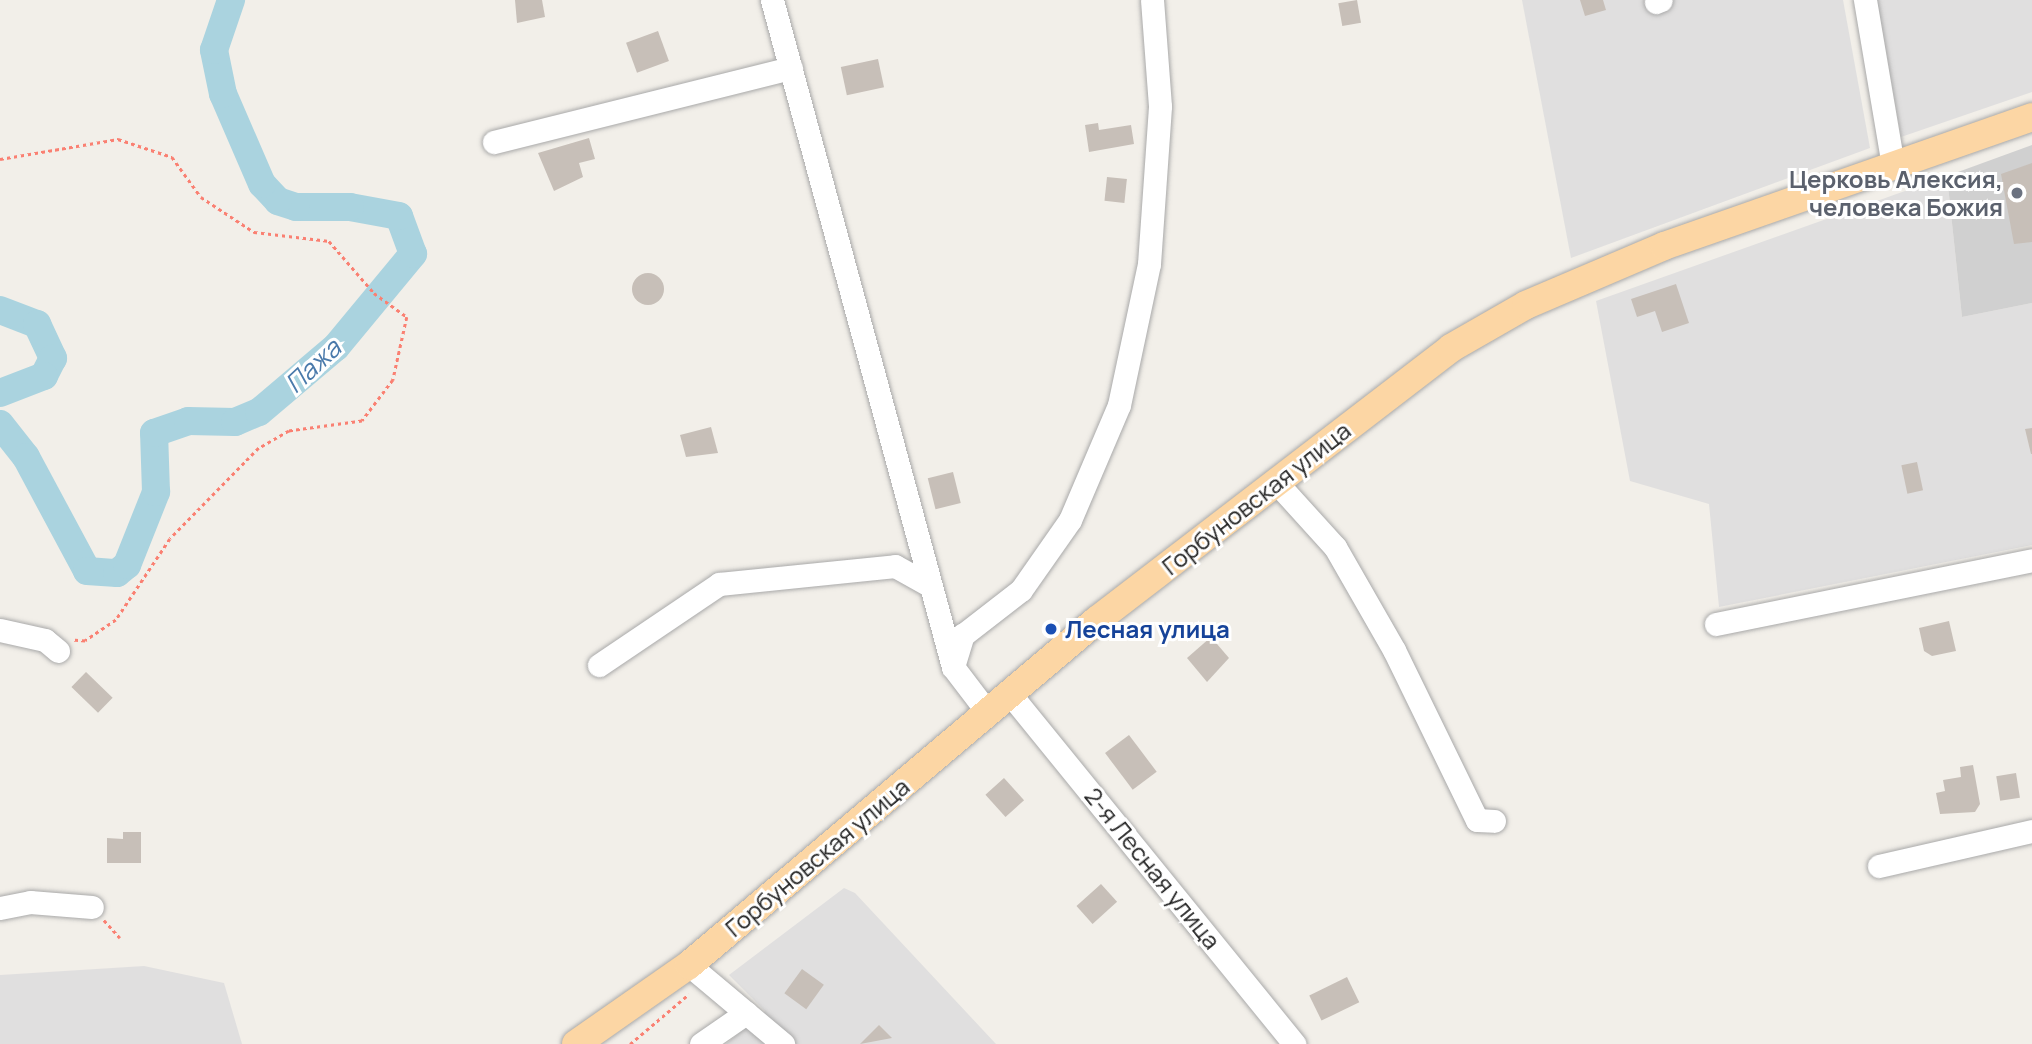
<!DOCTYPE html>
<meta charset="utf-8">
<style>
body{margin:0}
#map{position:relative;width:2032px;height:1044px;overflow:hidden;background:#f2efe9;font-family:Manrope,sans-serif}
div>[style]{position:absolute}
[style*='--x']{left:calc(var(--x)*1px);top:calc(var(--y)*1px);width:calc(var(--w)*1px);rotate:calc(var(--a)*1deg)}
.residential>*{inset:0;background:#e0dfdf}
.religious>*{inset:0;background:#d0d0d0}
.river>*{height:28px;margin:-14px;padding:0 14px;transform-origin:14px;border-radius:14px;background:#aad3df}
.building>*{inset:0;background:#c7bfb8;transform-origin:0 0}
.round{border-radius:50%}
.path>*{height:2.5px;margin-top:-1.25px;transform-origin:0;background:repeating-linear-gradient(90deg,#fa8072 0 3.5px,transparent 0 7px)}
.roads{filter:drop-shadow(0 0 2px #a9a9a9) drop-shadow(0 0 2px #a9a9a9)}
.minor>*{height:23px;margin:-11.5px;padding:0 11.5px;transform-origin:11.5px;border-radius:11.5px;background:#fff}
.major>*{height:28px;margin:-14px;padding:0 14px;transform-origin:14px;border-radius:14px;background:#fcd6a4}
.dots>*{width:19px;height:19px;translate:-50% -50%;box-sizing:border-box;border:4px solid #fff;border-radius:50%}
span{translate:-50% -50%;white-space:nowrap;text-align:center;line-height:1.15;-webkit-text-stroke:6px #fff;paint-order:stroke}
.worship-label{font-size:24px;color:#5b616d;font-weight:700}
.right{translate:-100% -50%;text-align:right}
.street-label{font-size:24px;color:#222}
.transit-label{font-size:24px;color:#164399;font-weight:700}
.left{translate:0 -50%;text-align:left}
.water-label{font-size:26px;color:#4a7aab;font-style:italic}
</style>
<div id="map">
<div class="residential">
<div style="clip-path:polygon(1522px 0,1843px 0,1870px 148px,1571px 258px)"></div>
<div style="clip-path:polygon(1877px 0,2032px 0,2032px 92px,1901px 137px)"></div>
<div style="clip-path:polygon(1947px 176px,1962px 317px,2032px 303px,2032px 545px,1719px 607px,1709px 504px,1630px 481px,1596px 301px)"></div>
<div style="clip-path:polygon(844px 888px,855px 893px,996px 1044px,726px 1044px,765px 1011px,729px 975px)"></div>
<div style="clip-path:polygon(144px 966px,224px 983px,242px 1044px,0 1044px,0 975px)"></div>
</div>
<div class="religious">
<div style="clip-path:polygon(2032px 145px,2032px 303px,1962px 317px,1947px 176px)"></div>
</div>
<div class="river">
<div style="--x:0;--y:310;--w:40;--a:21"></div>
<div style="--x:37;--y:324;--w:38;--a:65"></div>
<div style="--x:53;--y:358;--w:20;--a:117"></div>
<div style="--x:44;--y:376;--w:47;--a:158.9"></div>
<div style="--x:0;--y:424;--w:42;--a:51.8"></div>
<div style="--x:26;--y:457;--w:129;--a:61.8"></div>
<div style="--x:87;--y:571;--w:30;--a:4"></div>
<div style="--x:117;--y:573;--w:13;--a:-39"></div>
<div style="--x:127;--y:565;--w:79;--a:-68.3"></div>
<div style="--x:156;--y:492;--w:59;--a:-91.9"></div>
<div style="--x:154;--y:433;--w:36;--a:-19"></div>
<div style="--x:188;--y:421;--w:47;--a:1.2"></div>
<div style="--x:235;--y:422;--w:26;--a:-23"></div>
<div style="--x:259;--y:412;--w:101;--a:-40.2"></div>
<div style="--x:336;--y:347;--w:121;--a:-50.4"></div>
<div style="--x:413;--y:254;--w:40;--a:-110.2"></div>
<div style="--x:399;--y:216;--w:50;--a:-169.6"></div>
<div style="--x:350;--y:207;--w:54;--a:180"></div>
<div style="--x:296;--y:207;--w:19;--a:-162"></div>
<div style="--x:278;--y:201;--w:23;--a:-133"></div>
<div style="--x:262;--y:184;--w:98;--a:-113.4"></div>
<div style="--x:223;--y:94;--w:45;--a:-101.6"></div>
<div style="--x:214;--y:50;--w:53;--a:-71.2"></div>
</div>
<div class="building">
<div style="clip-path:polygon(515px 0,542px 0,545px 17px,517px 23px)"></div>
<div style="left:1357px;top:0;width:23px;height:19px;rotate:80deg"></div>
<div style="clip-path:polygon(1580px 0,1603px 0,1606px 10px,1585px 16px)"></div>
<div style="left:658px;top:31px;width:32px;height:34px;rotate:70deg"></div>
<div style="left:878px;top:59px;width:29px;height:38px;rotate:78deg"></div>
<div style="clip-path:polygon(1098px 123px,1099px 130px,1131px 125px,1134px 144px,1089px 152px,1085px 125px)"></div>
<div style="clip-path:polygon(589px 138px,595px 159px,579px 163px,583px 177px,554px 191px,538px 153px)"></div>
<div style="clip-path:polygon(2032px 163px,2032px 242px,2014px 244px,2001px 174px)"></div>
<div style="left:1107px;top:177px;width:20px;height:24px;rotate:6deg"></div>
<div class="round" style="left:632px;top:273px;width:32px;height:32px"></div>
<div style="clip-path:polygon(1676px 284px,1689px 323px,1662px 332px,1655px 311px,1637px 317px,1631px 299px)"></div>
<div style="clip-path:polygon(711px 427px,718px 453px,686px 457px,680px 435px)"></div>
<div style="clip-path:polygon(2032px 428px,2032px 454px,2031px 454px,2025px 429px)"></div>
<div style="left:1917px;top:462px;width:29px;height:16px;rotate:78deg"></div>
<div style="left:953px;top:472px;width:32px;height:26px;rotate:76deg"></div>
<div style="clip-path:polygon(1949px 621px,1956px 651px,1932px 656px,1924px 651px,1919px 628px)"></div>
<div style="clip-path:polygon(1211px 637px,1229px 658px,1207px 682px,1187px 658px)"></div>
<div style="left:86px;top:672px;width:37px;height:21px;rotate:44deg"></div>
<div style="left:1129px;top:735px;width:46px;height:30px;rotate:53deg"></div>
<div style="clip-path:polygon(1973px 765px,1980px 804px,1975px 812px,1940px 814px,1936px 793px,1945px 791px,1943px 780px,1961px 777px,1960px 767px)"></div>
<div style="left:2016px;top:773px;width:25px;height:20px;rotate:81deg"></div>
<div style="left:1004px;top:778px;width:30px;height:25px;rotate:48deg"></div>
<div style="clip-path:polygon(123px 832px,141px 832px,141px 863px,107px 863px,107px 838px,123px 839px)"></div>
<div style="left:1101px;top:884px;width:24px;height:33px;rotate:48deg"></div>
<div style="left:802px;top:969px;width:27px;height:30px;rotate:36deg"></div>
<div style="left:1347px;top:977px;width:28px;height:42px;rotate:64deg"></div>
<div style="clip-path:polygon(879px 1025px,892px 1038px,860px 1044px)"></div>
</div>
<div class="path">
<div style="--x:0;--y:159;--w:120;--a:-9.6"></div>
<div style="--x:118;--y:139;--w:57;--a:18.4"></div>
<div style="--x:172;--y:157;--w:49;--a:54.1"></div>
<div style="--x:201;--y:197;--w:64;--a:33.4"></div>
<div style="--x:254;--y:232;--w:76;--a:6.8"></div>
<div style="--x:329;--y:241;--w:69;--a:49.1"></div>
<div style="--x:374;--y:293;--w:41;--a:36"></div>
<div style="--x:407;--y:317;--w:65;--a:102.5"></div>
<div style="--x:393;--y:380;--w:51;--a:127.1"></div>
<div style="--x:362;--y:421;--w:74;--a:172.2"></div>
<div style="--x:289;--y:431;--w:34;--a:150"></div>
<div style="--x:259;--y:448;--w:127;--a:134.4"></div>
<div style="--x:170;--y:539;--w:97;--a:123.7"></div>
<div style="--x:116;--y:620;--w:37;--a:146"></div>
<div style="--x:85;--y:641;--w:13;--a:-176"></div>
<div style="--x:104;--y:920;--w:24;--a:48"></div>
<div style="--x:630;--y:1044;--w:77;--a:-40.3"></div>
</div>
<div class="roads">
<div class="minor">
<div style="--x:772;--y:0;--w:691;--a:74.82"></div>
<div style="--x:953;--y:667;--w:58;--a:52.7"></div>
<div style="--x:1865;--y:0;--w:167;--a:80.4"></div>
<div style="--x:1656;--y:2;--w:5;--a:-22"></div>
<div style="--x:494;--y:142;--w:306;--a:-14"></div>
<div style="--x:1276;--y:482;--w:88;--a:47.8"></div>
<div style="--x:1335;--y:547;--w:119;--a:60.2"></div>
<div style="--x:1394;--y:650;--w:189;--a:64"></div>
<div style="--x:1477;--y:820;--w:17;--a:3"></div>
<div style="--x:1716;--y:624;--w:322;--a:-11.4"></div>
<div style="--x:0;--y:630;--w:46;--a:12.5"></div>
<div style="--x:45;--y:640;--w:17;--a:40"></div>
<div style="--x:599;--y:665;--w:145;--a:-34"></div>
<div style="--x:719;--y:584;--w:177;--a:-5.8"></div>
<div style="--x:895;--y:566;--w:41;--a:29.1"></div>
<div style="--x:953;--y:667;--w:34;--a:-73"></div>
<div style="--x:963;--y:635;--w:73;--a:-37.8"></div>
<div style="--x:1021;--y:590;--w:85;--a:-55"></div>
<div style="--x:1070;--y:520;--w:125;--a:-66.9"></div>
<div style="--x:1119;--y:405;--w:144;--a:-78"></div>
<div style="--x:1149;--y:264;--w:158;--a:-86"></div>
<div style="--x:1160;--y:106;--w:106;--a:-94.3"></div>
<div style="--x:1010;--y:694;--w:451;--a:50.9"></div>
<div style="--x:1879;--y:866;--w:157;--a:-12.9"></div>
<div style="--x:0;--y:908;--w:31;--a:-11"></div>
<div style="--x:30;--y:902;--w:62;--a:4.6"></div>
<div style="--x:689;--y:965;--w:123;--a:40"></div>
<div style="--x:701;--y:1044;--w:55;--a:-34.6"></div>
</div>
<div class="major">
<div style="--x:576;--y:1044;--w:138;--a:-35"></div>
<div style="--x:689;--y:965;--w:534;--a:-40.22"></div>
<div style="--x:1097;--y:620;--w:446;--a:-37.5"></div>
<div style="--x:1451;--y:348;--w:86;--a:-29.8"></div>
<div style="--x:1526;--y:305;--w:150;--a:-23.1"></div>
<div style="--x:1664;--y:246;--w:390;--a:-19.3"></div>
</div>
</div>
<div class="dots">
<div style="left:2017px;top:193px;background:#6b7280"></div>
<div style="left:1051px;top:629px;background:#1a4fb4"></div>
</div>
<div class="worship-label">
<span class="right" style="left:2003px;top:193px">Церковь Алексия,<br>человека Божия</span>
</div>
<div class="street-label">
<span style="left:1256px;top:498px;rotate:-38deg">Горбуновская улица</span>
<span style="left:817px;top:857px;rotate:-40deg">Горбуновская улица</span>
<span style="left:1153px;top:868px;rotate:51deg">2-я Лесная улица</span>
</div>
<div class="transit-label">
<span class="left" style="left:1065px;top:629px">Лесная улица</span>
</div>
<div class="water-label">
<span style="left:313px;top:366px;rotate:-43deg">Пажа</span>
</div>
</div>
